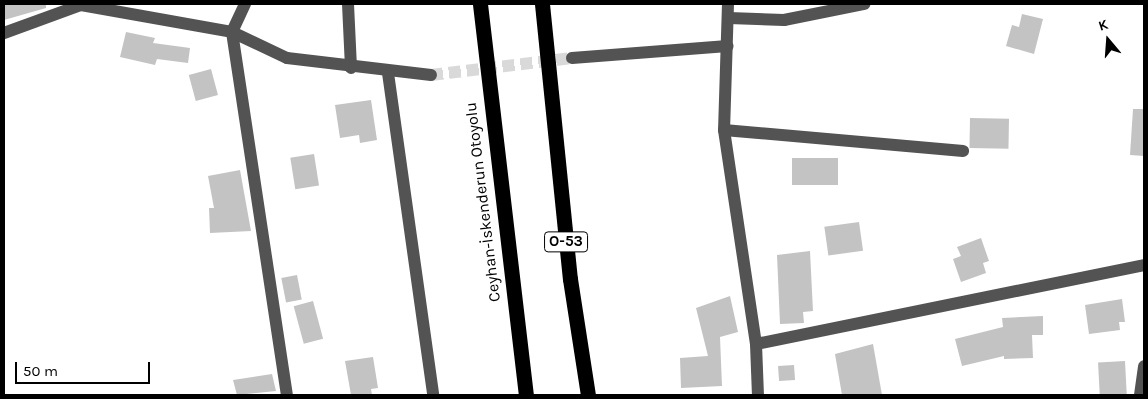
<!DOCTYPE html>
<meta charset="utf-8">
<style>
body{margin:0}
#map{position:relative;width:1148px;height:399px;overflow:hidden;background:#fff;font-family:Karla,sans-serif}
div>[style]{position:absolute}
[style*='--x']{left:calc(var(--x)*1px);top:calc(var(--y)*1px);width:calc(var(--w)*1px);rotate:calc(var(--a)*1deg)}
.building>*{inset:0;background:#c3c3c3;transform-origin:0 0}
.minor-tunnel>*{height:12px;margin-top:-6px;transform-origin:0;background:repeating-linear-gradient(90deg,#d9d9d9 0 12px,transparent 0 18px)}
.minor>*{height:12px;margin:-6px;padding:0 6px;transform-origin:6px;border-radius:6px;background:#535353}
.highway>*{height:15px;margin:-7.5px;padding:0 7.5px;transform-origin:7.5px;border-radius:7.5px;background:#000}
span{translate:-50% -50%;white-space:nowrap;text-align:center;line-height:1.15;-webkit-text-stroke:5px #fff;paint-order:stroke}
.shield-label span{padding:1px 4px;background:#fff;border:1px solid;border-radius:4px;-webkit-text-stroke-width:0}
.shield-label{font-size:15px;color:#000;font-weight:700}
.street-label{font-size:16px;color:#000}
.frame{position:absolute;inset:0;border:5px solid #000;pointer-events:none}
.north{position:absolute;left:1083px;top:15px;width:50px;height:50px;-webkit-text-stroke:4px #fff;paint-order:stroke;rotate:342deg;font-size:14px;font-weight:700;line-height:20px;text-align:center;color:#000}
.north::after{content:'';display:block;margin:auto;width:18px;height:22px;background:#000;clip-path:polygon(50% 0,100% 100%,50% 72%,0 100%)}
.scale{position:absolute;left:15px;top:362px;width:135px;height:22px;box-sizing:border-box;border:2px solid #000;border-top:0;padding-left:6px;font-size:15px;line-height:18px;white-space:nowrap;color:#000;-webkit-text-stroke:4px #fff;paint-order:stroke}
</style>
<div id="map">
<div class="building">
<div style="clip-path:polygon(4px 4px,46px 4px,46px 8px,4px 20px)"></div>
<div style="clip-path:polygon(1022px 14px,1043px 19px,1034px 54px,1006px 46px,1012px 25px,1019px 27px)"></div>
<div style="clip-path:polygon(126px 32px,155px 38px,153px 43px,190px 48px,188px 63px,157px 59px,155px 65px,120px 57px)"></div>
<div style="left:211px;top:69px;width:27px;height:23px;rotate:75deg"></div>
<div style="clip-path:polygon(371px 100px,377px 140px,360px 143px,359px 135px,340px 138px,335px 105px)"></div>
<div style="clip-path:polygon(1133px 109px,1144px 109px,1144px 156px,1130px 155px)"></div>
<div style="left:970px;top:118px;width:39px;height:30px;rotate:1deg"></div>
<div style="left:314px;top:154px;width:32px;height:24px;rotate:81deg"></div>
<div style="left:792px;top:158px;width:46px;height:27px"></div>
<div style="clip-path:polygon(240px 170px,251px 231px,210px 233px,209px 208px,214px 208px,208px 176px)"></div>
<div style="left:859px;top:222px;width:29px;height:35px;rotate:82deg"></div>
<div style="clip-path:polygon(981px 238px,989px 261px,983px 263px,986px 273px,961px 282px,953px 259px,961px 256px,957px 247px)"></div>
<div style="clip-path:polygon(810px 251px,813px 311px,803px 312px,804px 323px,780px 324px,777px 255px)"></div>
<div style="left:297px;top:275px;width:25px;height:16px;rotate:79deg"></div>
<div style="clip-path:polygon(730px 296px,738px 332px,720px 337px,722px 386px,681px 388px,680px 358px,708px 356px,696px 308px)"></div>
<div style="clip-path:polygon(1122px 299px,1125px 322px,1119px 322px,1120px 330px,1089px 334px,1085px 305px)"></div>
<div style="left:313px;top:301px;width:39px;height:20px;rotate:75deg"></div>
<div style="clip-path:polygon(1043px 316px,1043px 335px,1032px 335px,1033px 358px,1004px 359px,1004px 356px,962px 366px,955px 339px,1003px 327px,1002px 318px)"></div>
<div style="clip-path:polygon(873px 344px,882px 395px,842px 395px,835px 354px)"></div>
<div style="clip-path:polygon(373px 357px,378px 388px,371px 389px,372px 395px,351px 395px,345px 361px)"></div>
<div style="left:1125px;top:361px;width:34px;height:27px;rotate:87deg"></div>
<div style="left:794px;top:365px;width:15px;height:16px;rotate:86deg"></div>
<div style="clip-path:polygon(272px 374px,276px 391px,237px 395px,233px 380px)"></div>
</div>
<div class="minor-tunnel">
<div style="--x:431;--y:75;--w:142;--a:-6.9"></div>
</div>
<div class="minor">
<div style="--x:245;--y:4;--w:31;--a:115"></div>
<div style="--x:232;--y:32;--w:367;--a:81.4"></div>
<div style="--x:348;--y:4;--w:64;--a:87.3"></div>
<div style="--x:728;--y:4;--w:126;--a:91.8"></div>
<div style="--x:724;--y:130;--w:216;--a:81.5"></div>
<div style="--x:756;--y:344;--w:51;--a:87.8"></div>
<div style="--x:729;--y:18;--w:55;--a:2.1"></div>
<div style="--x:784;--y:20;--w:82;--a:-11.3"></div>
<div style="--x:4;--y:33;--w:82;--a:-20"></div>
<div style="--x:81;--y:5;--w:153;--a:10.1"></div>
<div style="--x:232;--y:32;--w:61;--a:25.3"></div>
<div style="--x:287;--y:58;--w:145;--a:6.7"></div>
<div style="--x:572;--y:58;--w:156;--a:-4.4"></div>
<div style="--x:388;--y:73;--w:325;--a:82"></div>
<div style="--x:724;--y:130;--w:240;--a:5"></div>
<div style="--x:756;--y:344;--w:396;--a:-11.5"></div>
<div style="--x:1140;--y:395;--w:29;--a:-82"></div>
</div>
<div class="highway">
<div style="--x:480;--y:4;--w:394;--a:83.3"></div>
<div style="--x:542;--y:4;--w:276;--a:84.2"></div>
<div style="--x:570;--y:279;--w:117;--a:81.2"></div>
</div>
<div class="shield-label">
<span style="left:566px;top:242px">O-53</span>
</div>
<div class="street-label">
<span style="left:483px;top:202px;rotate:-97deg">Ceyhan-İskenderun Otoyolu</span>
</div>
<div class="frame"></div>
<div class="north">K</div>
<div class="scale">50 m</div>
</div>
